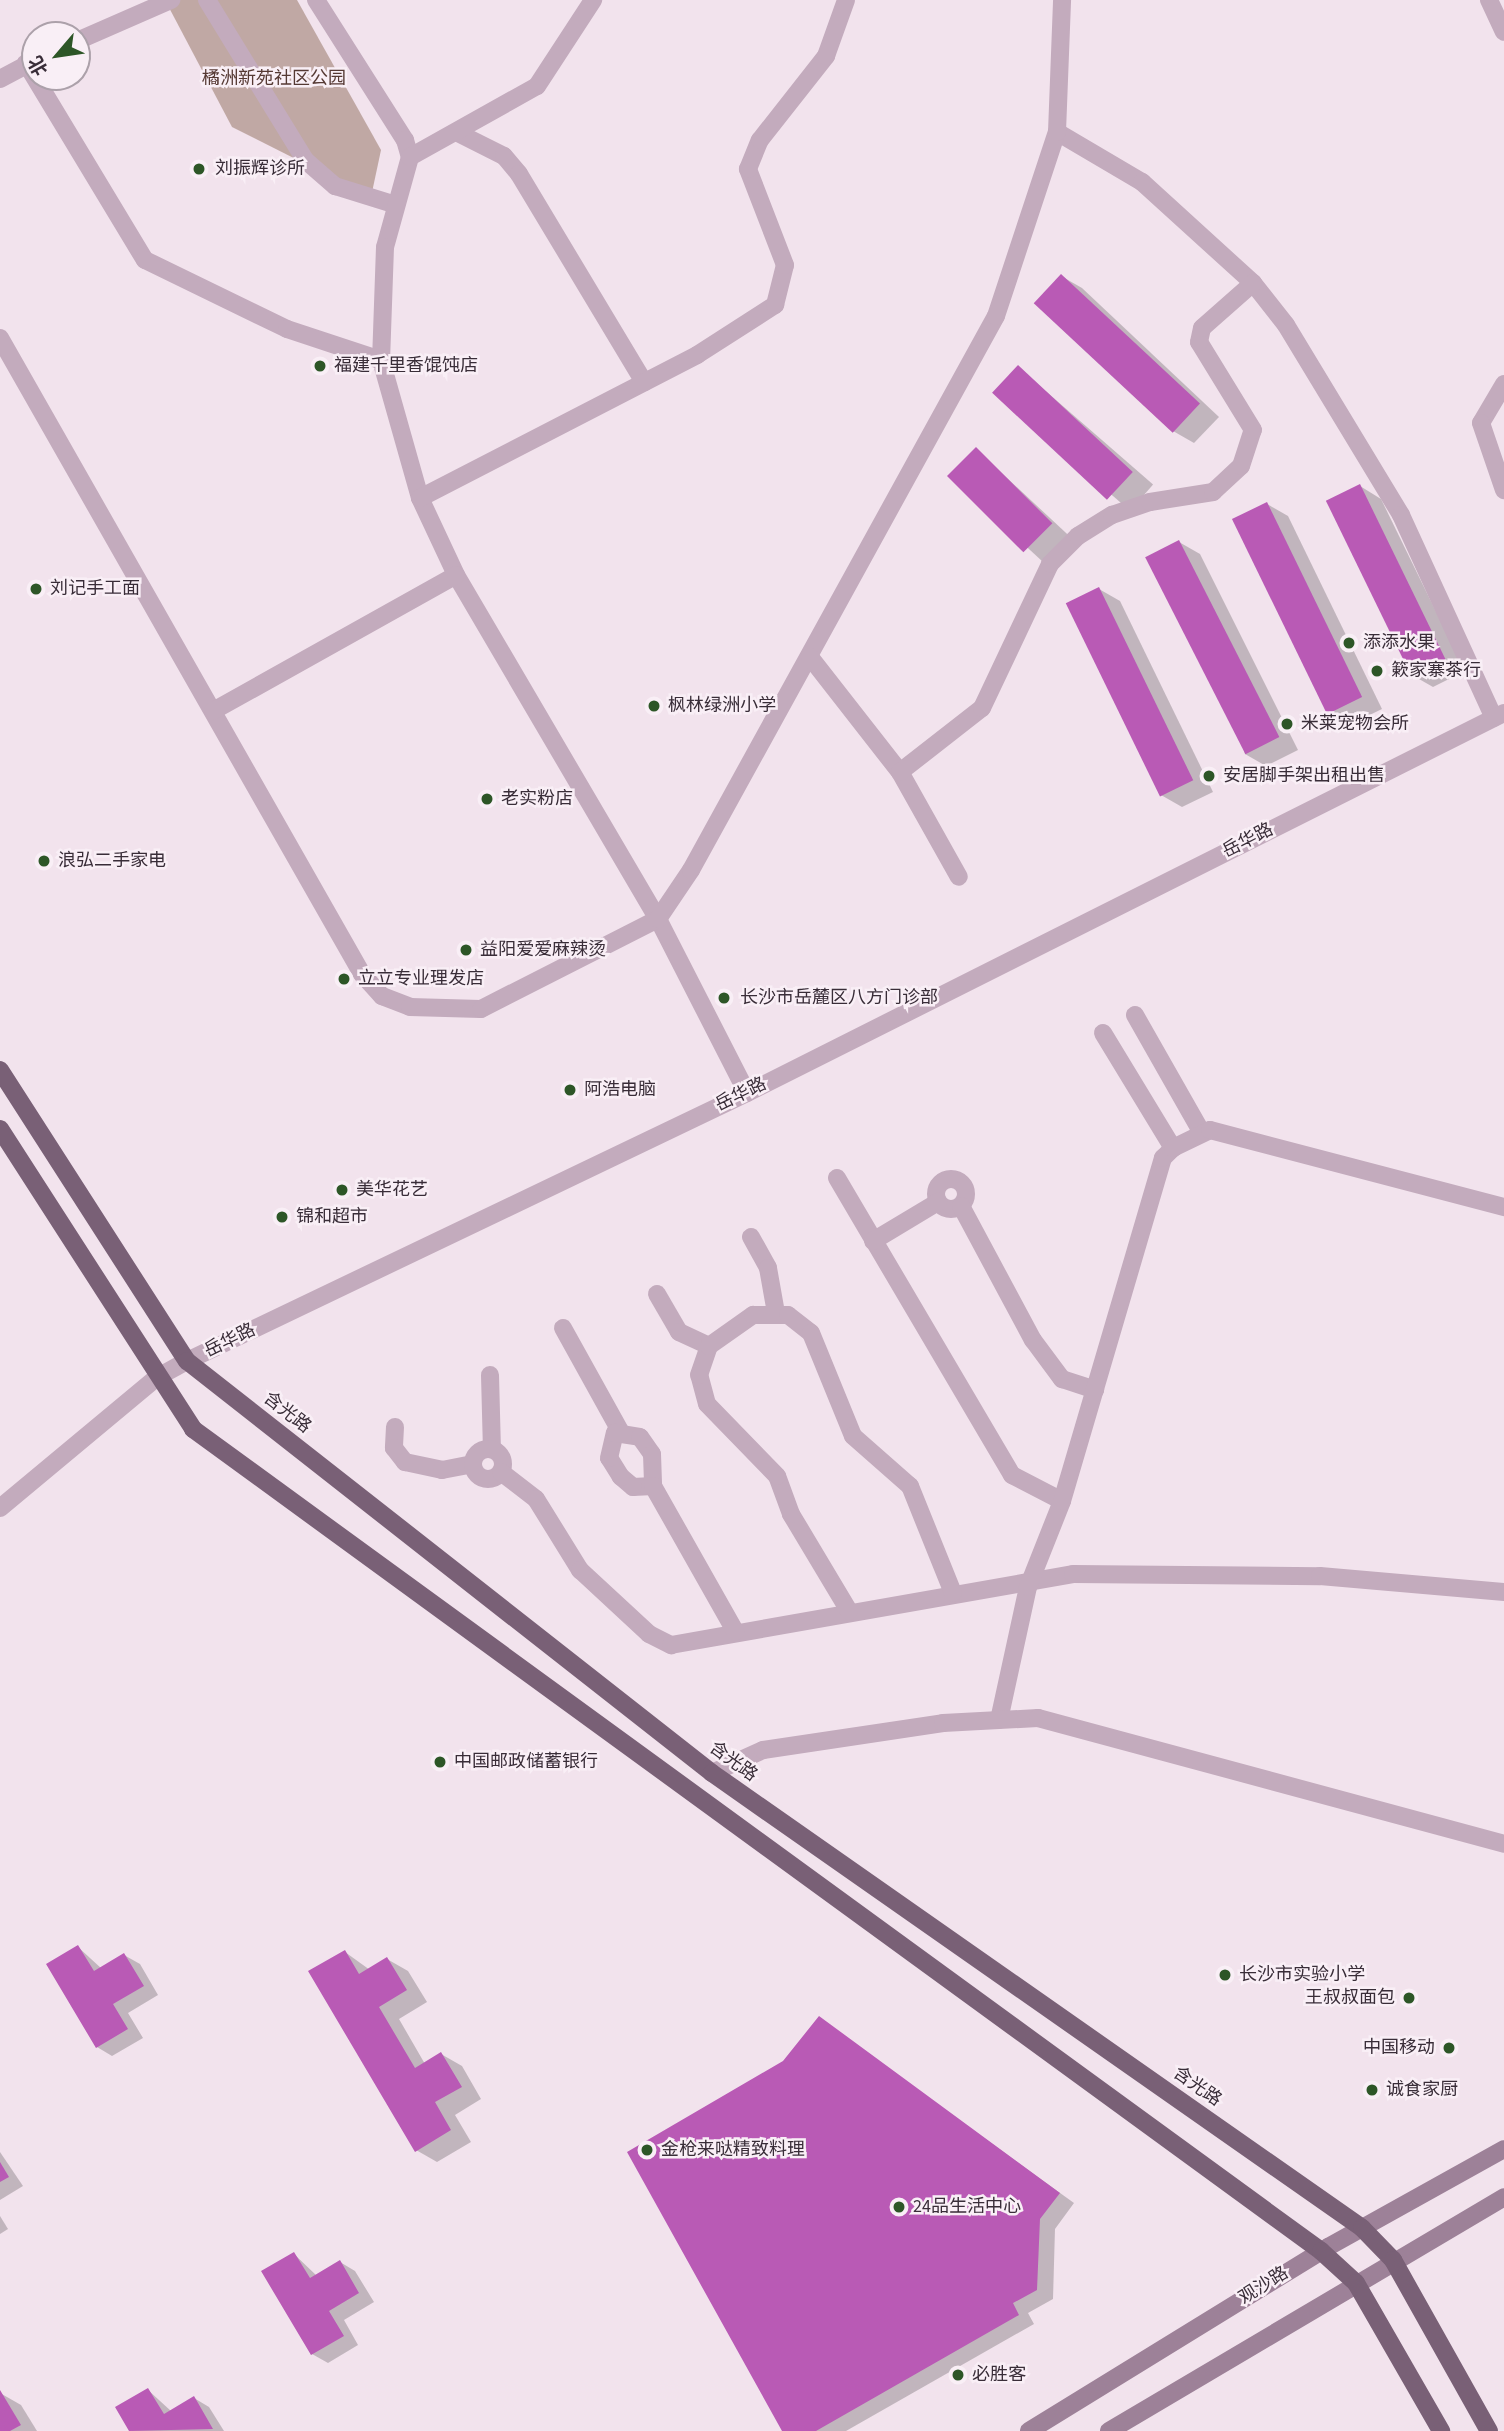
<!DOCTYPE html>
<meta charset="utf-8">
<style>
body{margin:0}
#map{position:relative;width:1504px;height:2431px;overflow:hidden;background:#f2e3ed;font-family:"Source Sans 3","Noto Sans SC",sans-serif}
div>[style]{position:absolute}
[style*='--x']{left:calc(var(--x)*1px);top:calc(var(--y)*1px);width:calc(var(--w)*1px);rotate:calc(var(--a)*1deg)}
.green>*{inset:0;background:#c0a8a4}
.shadow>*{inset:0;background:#0003;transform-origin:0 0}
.building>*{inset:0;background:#b95ab5;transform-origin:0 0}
.minor>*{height:18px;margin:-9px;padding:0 9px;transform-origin:9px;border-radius:9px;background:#c3abbd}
.minor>.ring{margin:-9px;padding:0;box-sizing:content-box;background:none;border:18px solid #c3abbd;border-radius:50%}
.secondary>*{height:18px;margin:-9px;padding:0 9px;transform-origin:9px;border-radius:9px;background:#9d8198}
.primary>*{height:18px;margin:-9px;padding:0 9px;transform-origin:9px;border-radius:9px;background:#796076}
.dots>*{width:19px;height:19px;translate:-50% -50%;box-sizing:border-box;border:4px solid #f9eff6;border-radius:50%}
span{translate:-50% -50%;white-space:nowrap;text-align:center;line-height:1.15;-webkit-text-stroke:5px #f9eff6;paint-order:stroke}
.park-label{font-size:18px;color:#553933}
.poi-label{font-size:18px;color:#392d38}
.left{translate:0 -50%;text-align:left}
.right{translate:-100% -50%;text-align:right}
.street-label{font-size:18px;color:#392d38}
.north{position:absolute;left:21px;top:21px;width:70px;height:70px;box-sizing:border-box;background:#f9eff6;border:2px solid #aca1aa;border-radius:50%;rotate:241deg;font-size:19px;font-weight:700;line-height:28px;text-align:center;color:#392d38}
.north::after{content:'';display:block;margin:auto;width:24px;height:32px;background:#2d5627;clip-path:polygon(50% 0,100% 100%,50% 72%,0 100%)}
</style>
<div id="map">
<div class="green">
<div style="clip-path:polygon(165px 0,297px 0,381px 150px,371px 197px,232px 127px)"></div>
</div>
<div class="shadow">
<div style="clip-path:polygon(1061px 276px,1082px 288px,1219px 417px,1194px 443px,1173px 431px)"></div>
<div style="left:1018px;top:367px;width:179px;height:35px;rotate:41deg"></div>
<div style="left:976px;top:449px;width:125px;height:37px;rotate:43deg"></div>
<div style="clip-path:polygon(1360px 486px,1381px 499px,1465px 671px,1433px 687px,1412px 675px)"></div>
<div style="clip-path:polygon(1267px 504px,1288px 516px,1382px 709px,1349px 725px,1328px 712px)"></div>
<div style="clip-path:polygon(1179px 542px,1200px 554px,1298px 750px,1266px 766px,1245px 754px)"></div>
<div style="clip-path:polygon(1099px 589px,1120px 601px,1213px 792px,1182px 807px,1161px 795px)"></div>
<div style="clip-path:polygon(78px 1947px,102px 1969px,124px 1955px,140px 1964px,158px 1995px,128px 2013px,143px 2038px,112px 2056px,97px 2047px)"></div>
<div style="clip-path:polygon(345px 1952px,370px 1970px,387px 1959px,408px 1971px,427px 2002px,399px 2019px,425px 2064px,441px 2054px,462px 2066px,481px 2099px,455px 2115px,471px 2142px,437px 2162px,416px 2150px)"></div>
<div style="clip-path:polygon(819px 2019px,1074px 2203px,1055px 2229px,1053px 2299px,1028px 2313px,1034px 2324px,846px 2431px,784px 2431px)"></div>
<div style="clip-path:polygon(0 2152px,23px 2186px,0 2200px)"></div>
<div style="clip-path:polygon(0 2216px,8px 2229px,0 2234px)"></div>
<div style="clip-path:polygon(294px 2254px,317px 2276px,340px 2262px,355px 2271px,374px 2302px,344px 2320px,358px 2345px,328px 2363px,312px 2354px)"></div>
<div style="clip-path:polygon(148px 2390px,171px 2411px,194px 2398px,209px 2407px,224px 2431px,132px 2431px,118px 2408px)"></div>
<div style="clip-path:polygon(0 2393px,21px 2405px,37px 2431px,0 2431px)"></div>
</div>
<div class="building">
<div style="left:1061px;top:274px;width:190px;height:40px;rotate:43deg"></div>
<div style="left:1018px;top:365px;width:157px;height:38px;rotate:43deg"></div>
<div style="left:976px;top:447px;width:108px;height:41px;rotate:45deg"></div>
<div style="left:1360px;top:484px;width:195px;height:38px;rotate:64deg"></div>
<div style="left:1267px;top:502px;width:217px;height:39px;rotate:64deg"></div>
<div style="left:1179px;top:540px;width:221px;height:38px;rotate:63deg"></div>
<div style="left:1099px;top:587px;width:215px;height:37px;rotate:64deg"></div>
<div style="clip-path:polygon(78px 1945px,94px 1971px,124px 1953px,144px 1986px,113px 2004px,128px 2029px,96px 2048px,46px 1964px)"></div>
<div style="clip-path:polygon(345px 1950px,359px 1974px,387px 1957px,407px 1990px,379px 2007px,415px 2068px,441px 2052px,462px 2087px,435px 2102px,451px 2130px,415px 2152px,308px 1971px)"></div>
<div style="clip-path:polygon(819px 2016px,1060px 2193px,1040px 2219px,1037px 2290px,1013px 2303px,1019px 2315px,816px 2431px,782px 2431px,627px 2152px,783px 2061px)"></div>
<div style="clip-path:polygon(0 2162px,9px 2177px,0 2182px)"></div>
<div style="clip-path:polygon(294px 2252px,310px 2278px,340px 2260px,359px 2293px,329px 2311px,344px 2336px,311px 2355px,261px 2271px)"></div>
<div style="clip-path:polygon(148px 2388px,164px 2414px,194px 2396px,213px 2429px,129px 2431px,115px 2407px)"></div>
<div style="clip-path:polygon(0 2390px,21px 2425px,10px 2431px,0 2431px)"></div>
</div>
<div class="minor">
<div style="--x:207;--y:0;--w:188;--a:58.5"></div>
<div style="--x:305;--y:160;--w:40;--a:41"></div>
<div style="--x:335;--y:186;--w:64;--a:17.3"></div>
<div style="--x:316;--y:0;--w:166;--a:57.6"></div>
<div style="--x:405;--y:140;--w:18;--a:74"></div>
<div style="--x:410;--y:157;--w:93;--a:105.5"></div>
<div style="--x:385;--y:247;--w:113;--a:92"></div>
<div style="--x:381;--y:360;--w:143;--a:74.2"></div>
<div style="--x:420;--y:498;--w:85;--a:64.9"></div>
<div style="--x:456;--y:575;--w:399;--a:59.6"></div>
<div style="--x:658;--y:919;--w:195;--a:62.9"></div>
<div style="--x:1489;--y:0;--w:35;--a:65"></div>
<div style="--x:77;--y:41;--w:103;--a:-23.6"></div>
<div style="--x:26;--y:63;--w:230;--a:58.9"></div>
<div style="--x:145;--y:260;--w:158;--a:25.9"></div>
<div style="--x:287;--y:329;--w:99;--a:18.3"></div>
<div style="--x:0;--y:79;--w:40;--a:-28"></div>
<div style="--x:1057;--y:132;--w:99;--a:30.5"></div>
<div style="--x:1142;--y:182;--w:150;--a:42.3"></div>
<div style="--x:1253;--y:283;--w:53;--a:51.8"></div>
<div style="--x:1286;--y:325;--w:222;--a:58.8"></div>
<div style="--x:1401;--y:515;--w:223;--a:65.4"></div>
<div style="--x:458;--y:133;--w:51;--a:26.6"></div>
<div style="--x:504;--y:156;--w:23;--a:50"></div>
<div style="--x:519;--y:174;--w:243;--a:59"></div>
<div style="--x:410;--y:157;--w:145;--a:-29.2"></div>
<div style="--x:537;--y:86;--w:103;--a:-56.9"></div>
<div style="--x:0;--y:338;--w:732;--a:60.35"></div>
<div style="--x:362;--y:974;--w:30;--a:48"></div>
<div style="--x:382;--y:996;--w:30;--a:21"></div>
<div style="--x:410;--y:1007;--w:71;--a:1.6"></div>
<div style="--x:481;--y:1009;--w:199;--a:-27"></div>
<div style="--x:658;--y:919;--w:59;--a:-56"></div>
<div style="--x:691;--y:870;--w:632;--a:-61.17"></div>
<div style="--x:996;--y:316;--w:194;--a:-71.7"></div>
<div style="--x:1057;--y:132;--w:132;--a:-87.8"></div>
<div style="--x:1504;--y:384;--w:45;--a:120.5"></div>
<div style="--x:1481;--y:423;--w:71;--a:71.1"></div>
<div style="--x:420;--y:498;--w:312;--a:-27.3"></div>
<div style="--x:697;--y:355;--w:93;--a:-32.7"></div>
<div style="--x:775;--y:305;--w:41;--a:-76"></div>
<div style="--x:785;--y:265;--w:103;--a:-111.1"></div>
<div style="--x:748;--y:169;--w:31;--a:-68"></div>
<div style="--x:760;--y:140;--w:107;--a:-51.8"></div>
<div style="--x:826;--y:56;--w:59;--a:-70.3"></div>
<div style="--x:810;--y:657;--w:146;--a:52"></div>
<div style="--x:900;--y:772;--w:120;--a:60.7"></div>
<div style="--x:213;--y:711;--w:278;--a:-29.2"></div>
<div style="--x:900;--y:772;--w:104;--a:-38"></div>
<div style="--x:982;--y:708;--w:159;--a:-64.7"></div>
<div style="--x:1050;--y:564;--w:40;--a:-45"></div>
<div style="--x:1078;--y:536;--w:40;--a:-32"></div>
<div style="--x:1112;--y:515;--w:40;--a:-18.9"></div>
<div style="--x:1150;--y:502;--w:64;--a:-9"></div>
<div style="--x:1213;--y:492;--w:38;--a:-43"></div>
<div style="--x:1241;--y:466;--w:38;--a:-72"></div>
<div style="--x:1253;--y:430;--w:103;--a:-121.5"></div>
<div style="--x:1199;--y:342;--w:14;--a:-78"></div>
<div style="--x:1202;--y:328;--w:68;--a:-41.4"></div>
<div style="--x:1135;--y:1015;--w:136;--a:60.4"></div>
<div style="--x:1103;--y:1033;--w:135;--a:58.7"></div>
<div style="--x:837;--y:1178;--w:345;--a:59.5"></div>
<div style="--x:1012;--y:1475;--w:56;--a:27.5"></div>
<div class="ring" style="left:936px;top:1179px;width:12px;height:12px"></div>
<div style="--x:961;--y:1206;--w:152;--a:61.8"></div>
<div style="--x:1033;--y:1340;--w:49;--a:53.4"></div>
<div style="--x:1062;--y:1379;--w:35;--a:18"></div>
<div style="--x:751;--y:1237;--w:35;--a:61"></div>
<div style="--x:768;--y:1268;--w:46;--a:79.9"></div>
<div style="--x:873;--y:1241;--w:76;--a:-31"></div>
<div style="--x:657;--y:1294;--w:44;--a:59.9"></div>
<div style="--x:679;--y:1332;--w:33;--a:25"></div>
<div style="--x:563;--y:1328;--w:118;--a:61"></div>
<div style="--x:490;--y:1375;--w:74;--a:88.5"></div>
<div style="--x:395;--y:1427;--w:21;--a:93"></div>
<div style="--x:394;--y:1448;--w:18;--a:52"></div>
<div style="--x:405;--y:1462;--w:38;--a:12"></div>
<div style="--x:442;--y:1470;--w:31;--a:-11"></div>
<div class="ring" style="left:473px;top:1449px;width:12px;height:12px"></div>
<div style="--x:501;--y:1472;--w:44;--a:37.6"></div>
<div style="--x:536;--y:1499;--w:84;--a:58.2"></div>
<div style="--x:580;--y:1570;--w:94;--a:42.8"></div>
<div style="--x:649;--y:1634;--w:25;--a:27"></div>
<div style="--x:671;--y:1645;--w:408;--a:-10"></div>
<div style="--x:1073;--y:1574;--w:247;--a:0.5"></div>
<div style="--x:1320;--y:1576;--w:185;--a:5"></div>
<div style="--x:653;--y:1486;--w:20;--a:177"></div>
<div style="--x:633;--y:1487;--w:16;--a:-140"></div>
<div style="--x:621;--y:1477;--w:22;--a:-122"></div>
<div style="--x:609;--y:1458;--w:26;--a:-77"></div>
<div style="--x:615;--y:1433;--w:25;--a:9"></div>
<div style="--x:640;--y:1437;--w:21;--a:55"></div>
<div style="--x:652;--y:1454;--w:32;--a:88"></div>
<div style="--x:653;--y:1486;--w:167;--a:60.5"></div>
<div style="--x:0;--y:1508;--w:203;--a:-39.8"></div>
<div style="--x:156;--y:1378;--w:35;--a:-29"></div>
<div style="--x:187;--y:1361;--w:621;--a:-25.57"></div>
<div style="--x:747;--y:1093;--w:847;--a:-26.66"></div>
<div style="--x:849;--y:1611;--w:113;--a:-120.9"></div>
<div style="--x:791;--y:1514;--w:40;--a:-110.2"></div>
<div style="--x:777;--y:1476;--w:100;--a:-134.2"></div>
<div style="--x:707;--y:1404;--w:30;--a:-105"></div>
<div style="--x:699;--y:1375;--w:31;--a:-71"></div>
<div style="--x:709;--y:1346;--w:54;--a:-35.2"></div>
<div style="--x:753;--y:1315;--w:35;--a:0"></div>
<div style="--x:788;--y:1315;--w:29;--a:38"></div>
<div style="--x:811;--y:1333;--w:111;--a:67.8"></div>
<div style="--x:853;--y:1436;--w:76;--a:41.3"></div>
<div style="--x:910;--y:1486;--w:115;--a:68.1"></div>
<div style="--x:999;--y:1720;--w:136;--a:-77.7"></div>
<div style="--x:1028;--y:1587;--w:92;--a:-68.4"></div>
<div style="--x:1062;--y:1501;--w:358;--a:-73.6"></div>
<div style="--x:1163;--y:1158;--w:14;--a:-45"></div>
<div style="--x:1173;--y:1148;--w:41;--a:-25.9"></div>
<div style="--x:1210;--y:1130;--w:304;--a:14.7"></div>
<div style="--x:712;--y:1773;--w:56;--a:-24.3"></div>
<div style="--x:763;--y:1750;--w:182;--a:-8.5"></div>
<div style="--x:943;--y:1723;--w:95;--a:-3"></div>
<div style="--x:1038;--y:1718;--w:483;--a:15.1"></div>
</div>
<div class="secondary">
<div style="--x:1029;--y:2431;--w:351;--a:-31.6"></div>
<div style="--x:1328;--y:2247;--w:201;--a:-29.1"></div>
<div style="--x:1109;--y:2431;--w:459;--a:-30.6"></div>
</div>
<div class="primary">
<div style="--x:0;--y:1070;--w:346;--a:57.3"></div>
<div style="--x:187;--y:1361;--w:667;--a:38.12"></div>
<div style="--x:712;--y:1773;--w:793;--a:34.99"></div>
<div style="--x:1362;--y:2228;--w:45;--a:45.9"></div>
<div style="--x:1393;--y:2260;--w:196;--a:60.7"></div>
<div style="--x:0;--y:1129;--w:357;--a:57.2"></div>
<div style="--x:193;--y:1429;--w:1396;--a:36.08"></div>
<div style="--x:1321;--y:2251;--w:47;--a:42.4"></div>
<div style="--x:1356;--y:2283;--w:171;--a:60.1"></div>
</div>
<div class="dots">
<div style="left:199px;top:169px;background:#2d5627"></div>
<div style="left:320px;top:366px;background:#2d5627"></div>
<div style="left:36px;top:589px;background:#2d5627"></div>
<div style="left:1349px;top:643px;background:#2d5627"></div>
<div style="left:1377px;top:671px;background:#2d5627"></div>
<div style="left:654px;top:706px;background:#2d5627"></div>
<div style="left:1287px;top:724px;background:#2d5627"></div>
<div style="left:1209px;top:776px;background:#2d5627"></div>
<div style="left:487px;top:799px;background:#2d5627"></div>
<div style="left:44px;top:861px;background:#2d5627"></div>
<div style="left:466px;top:950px;background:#2d5627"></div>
<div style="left:344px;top:979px;background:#2d5627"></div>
<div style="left:724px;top:998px;background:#2d5627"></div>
<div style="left:570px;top:1090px;background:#2d5627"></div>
<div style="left:342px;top:1190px;background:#2d5627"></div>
<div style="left:282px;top:1217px;background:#2d5627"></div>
<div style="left:440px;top:1762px;background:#2d5627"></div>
<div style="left:1225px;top:1975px;background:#2d5627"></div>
<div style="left:1409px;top:1998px;background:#2d5627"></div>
<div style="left:1449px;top:2048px;background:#2d5627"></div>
<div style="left:1372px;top:2090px;background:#2d5627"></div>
<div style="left:647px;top:2150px;background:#2d5627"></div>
<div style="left:899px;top:2207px;background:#2d5627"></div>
<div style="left:958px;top:2375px;background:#2d5627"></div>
</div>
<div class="park-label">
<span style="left:274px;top:79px">橘洲新苑社区公园</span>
</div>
<div class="poi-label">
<span class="left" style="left:215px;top:169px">刘振辉诊所</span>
<span class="left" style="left:334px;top:366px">福建千里香馄饨店</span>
<span class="left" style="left:50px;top:589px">刘记手工面</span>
<span class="left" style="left:1363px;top:643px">添添水果</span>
<span class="left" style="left:1391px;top:671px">簌家寨茶行</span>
<span class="left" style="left:668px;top:706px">枫林绿洲小学</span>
<span class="left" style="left:1301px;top:724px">米莱宠物会所</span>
<span class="left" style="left:1223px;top:776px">安居脚手架出租出售</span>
<span class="left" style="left:501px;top:799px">老实粉店</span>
<span class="left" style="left:58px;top:861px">浪弘二手家电</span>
<span class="left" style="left:480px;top:950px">益阳爱爱麻辣烫</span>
<span class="left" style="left:358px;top:979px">立立专业理发店</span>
<span class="left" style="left:740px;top:998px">长沙市岳麓区八方门诊部</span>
<span class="left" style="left:584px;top:1090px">阿浩电脑</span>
<span class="left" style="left:356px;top:1190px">美华花艺</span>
<span class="left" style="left:296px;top:1217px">锦和超市</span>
<span class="left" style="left:454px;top:1762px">中国邮政储蓄银行</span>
<span class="left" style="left:1239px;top:1975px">长沙市实验小学</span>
<span class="right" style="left:1395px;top:1998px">王叔叔面包</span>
<span class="right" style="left:1435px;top:2048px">中国移动</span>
<span class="left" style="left:1386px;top:2090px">诚食家厨</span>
<span class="left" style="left:661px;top:2150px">金枪来哒精致料理</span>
<span class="left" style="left:913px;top:2207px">24品生活中心</span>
<span class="left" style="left:972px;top:2375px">必胜客</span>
</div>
<div class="street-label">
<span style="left:1248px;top:841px;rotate:-27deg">岳华路</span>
<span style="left:741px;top:1095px;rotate:-26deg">岳华路</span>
<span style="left:230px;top:1341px;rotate:-26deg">岳华路</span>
<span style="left:287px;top:1413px;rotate:38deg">含光路</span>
<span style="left:733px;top:1762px;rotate:36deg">含光路</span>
<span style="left:1197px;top:2087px;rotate:35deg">含光路</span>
<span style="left:1264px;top:2286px;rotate:-32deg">观沙路</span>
</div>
<div class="north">北</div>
</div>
